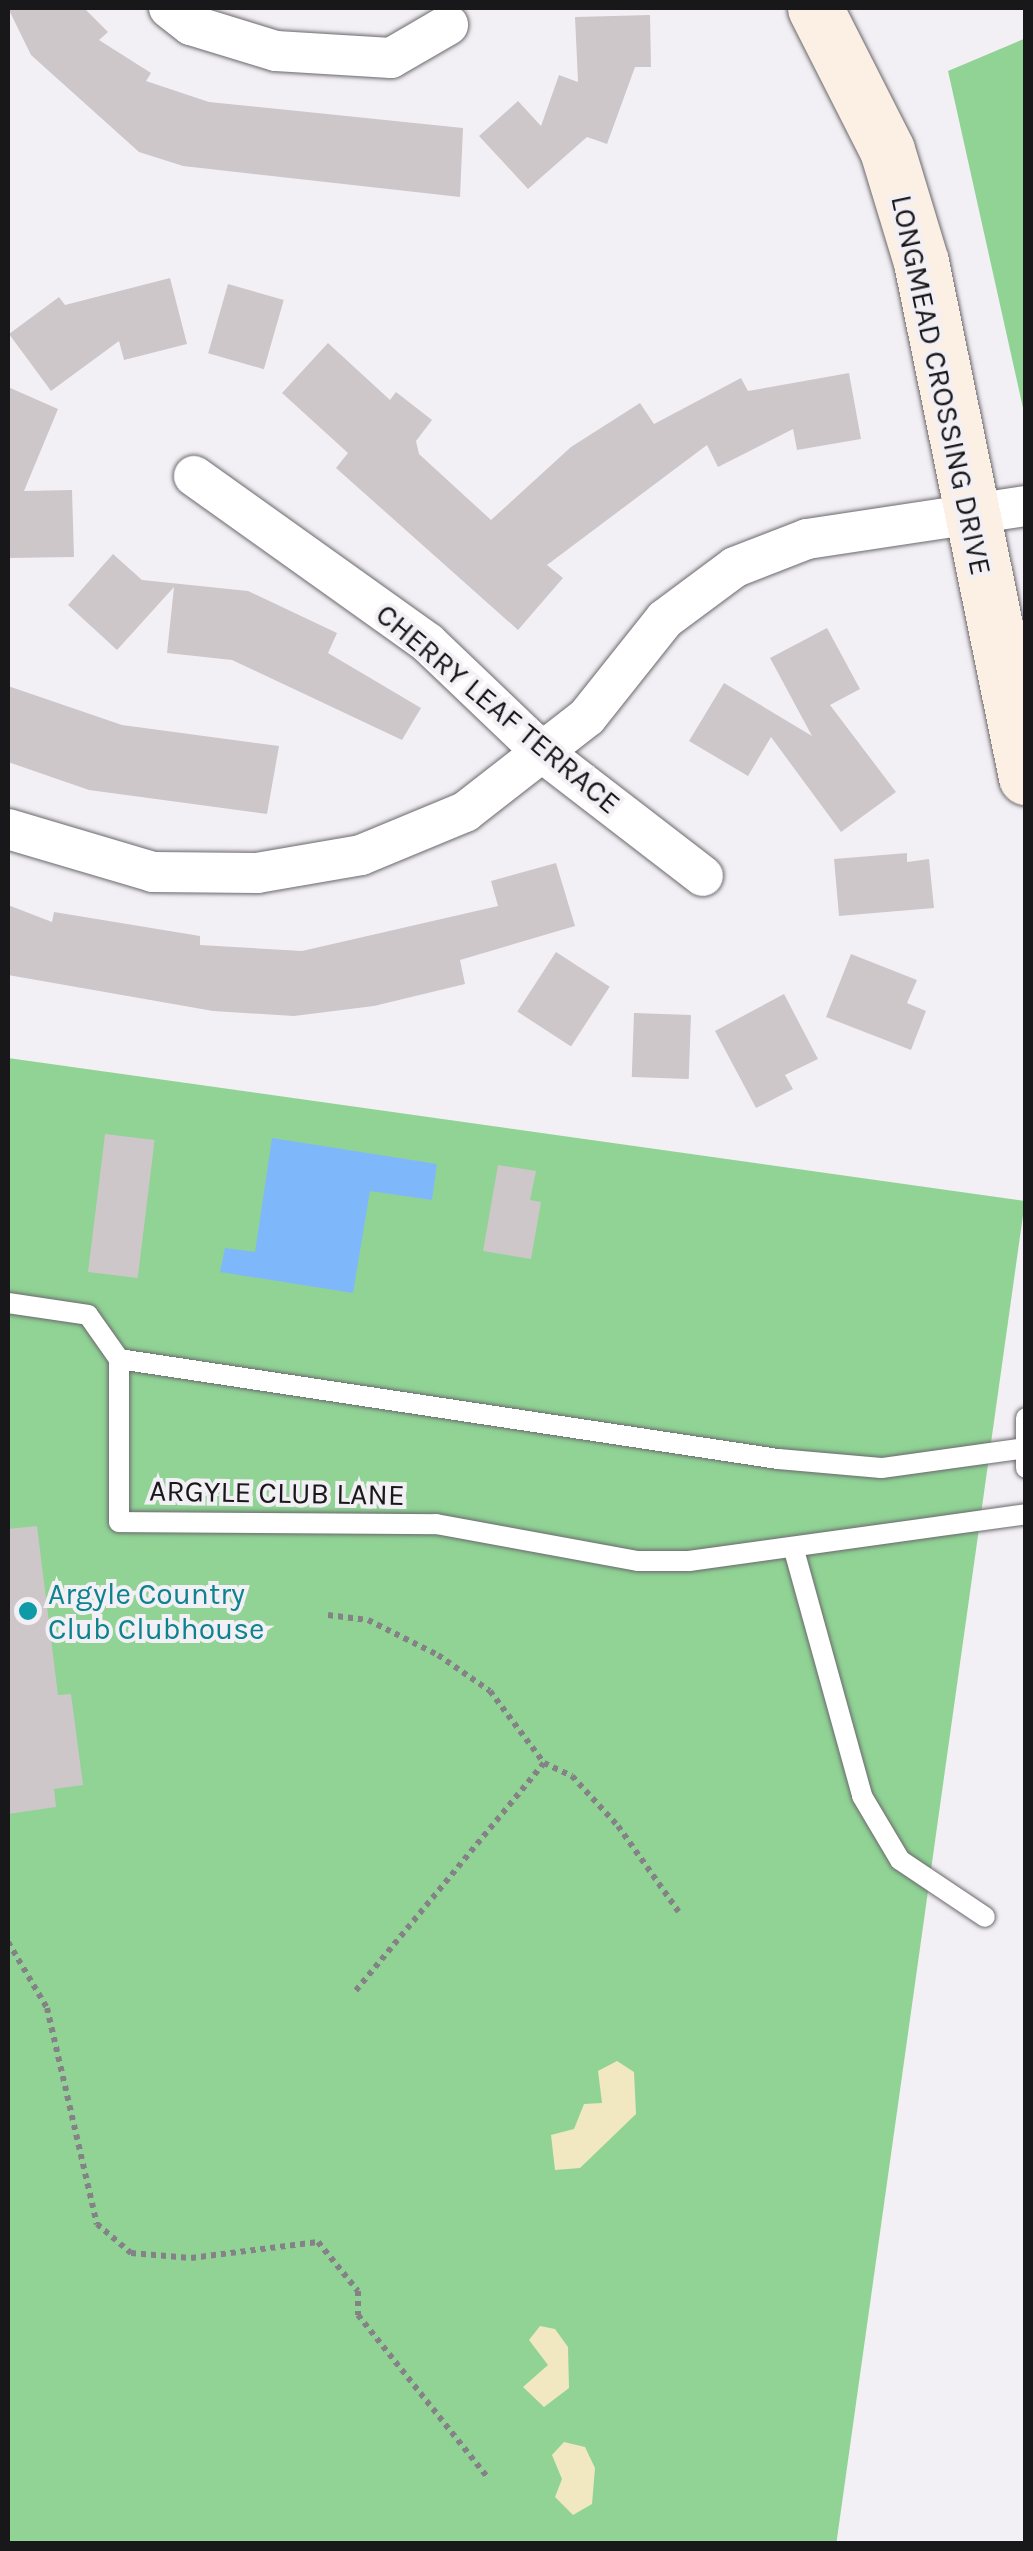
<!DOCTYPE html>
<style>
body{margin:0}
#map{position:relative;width:1033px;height:2551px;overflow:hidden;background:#f3f0f5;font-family:Karla,sans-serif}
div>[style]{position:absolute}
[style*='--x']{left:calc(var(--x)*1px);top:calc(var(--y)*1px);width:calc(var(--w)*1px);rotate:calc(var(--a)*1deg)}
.green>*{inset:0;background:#90d395;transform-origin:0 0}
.sand>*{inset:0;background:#f1e8c2}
.water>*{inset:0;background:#7eb8fb}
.building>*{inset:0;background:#cdc7ca;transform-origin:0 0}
.path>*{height:6px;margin-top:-3px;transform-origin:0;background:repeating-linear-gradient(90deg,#848286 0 5px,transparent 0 10px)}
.roads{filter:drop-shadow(0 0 2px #6b696d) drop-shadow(0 0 2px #6b696d)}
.lane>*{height:20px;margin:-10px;padding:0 10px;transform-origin:10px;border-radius:10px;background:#fff}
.street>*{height:40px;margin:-20px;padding:0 20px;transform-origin:20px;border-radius:20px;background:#fff}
.secondary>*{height:55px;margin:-27.5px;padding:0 27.5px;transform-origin:27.5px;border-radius:27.5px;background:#fcefe4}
.dots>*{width:28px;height:28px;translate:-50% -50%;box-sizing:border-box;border:5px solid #f3f0f5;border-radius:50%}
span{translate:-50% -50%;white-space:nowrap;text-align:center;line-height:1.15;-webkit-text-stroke:8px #f3f0f5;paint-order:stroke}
.street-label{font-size:30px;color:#181719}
.culture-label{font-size:30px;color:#0d838f}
.left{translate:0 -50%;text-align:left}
.frame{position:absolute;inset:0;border:10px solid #181719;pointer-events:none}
</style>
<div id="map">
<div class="green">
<div style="clip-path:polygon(1026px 38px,1026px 417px,1025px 417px,948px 71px)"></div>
<div style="left:8px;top:1058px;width:1027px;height:1485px;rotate:8deg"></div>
</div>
<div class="sand">
<div style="clip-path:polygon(617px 2061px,634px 2072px,636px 2114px,580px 2168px,555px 2170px,551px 2135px,574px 2129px,584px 2104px,602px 2103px,598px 2071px)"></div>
<div style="clip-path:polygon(555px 2329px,568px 2347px,569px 2388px,544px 2407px,523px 2387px,548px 2365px,529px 2340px,540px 2326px)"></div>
<div style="clip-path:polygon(564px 2442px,585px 2447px,595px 2468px,592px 2504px,573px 2515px,555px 2497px,562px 2479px,552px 2455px)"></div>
</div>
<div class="water">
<div style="clip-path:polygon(272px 1138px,437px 1164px,432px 1200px,370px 1191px,353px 1293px,220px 1272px,225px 1248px,255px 1252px)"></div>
</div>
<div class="building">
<div style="clip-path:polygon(8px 8px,84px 8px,108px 32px,99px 40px,151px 73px,146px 81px,209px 102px,463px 128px,460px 197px,183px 166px,139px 152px,31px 55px)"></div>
<div style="clip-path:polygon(650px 15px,651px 67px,635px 67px,607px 144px,587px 137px,528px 189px,479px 136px,518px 101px,541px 126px,559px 75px,578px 82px,575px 17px)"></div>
<div style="clip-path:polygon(170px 278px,187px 344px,124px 360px,119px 341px,51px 391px,9px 334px,59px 297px,65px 305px)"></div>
<div style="left:228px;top:284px;width:58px;height:72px;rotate:16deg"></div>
<div style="clip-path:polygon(328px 343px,390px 400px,396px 392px,432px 420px,416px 441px,419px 454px,491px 520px,571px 447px,640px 403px,654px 424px,741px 378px,748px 391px,849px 373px,861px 439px,797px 450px,793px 429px,718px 467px,707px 445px,547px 565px,563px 578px,518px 630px,336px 468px,348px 453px,282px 393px)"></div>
<div style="clip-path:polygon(8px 387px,58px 409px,24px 491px,72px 490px,74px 557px,8px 558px)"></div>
<div style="clip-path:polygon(113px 554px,142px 580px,248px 591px,337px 633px,328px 653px,421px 708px,402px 740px,232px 660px,167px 653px,174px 587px,117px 650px,68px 605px)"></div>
<div style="clip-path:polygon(827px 628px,860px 689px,830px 705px,896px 792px,841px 832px,771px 737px,748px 776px,689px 741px,724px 683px,812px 736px,770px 658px)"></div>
<div style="clip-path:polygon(8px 686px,122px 725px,279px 746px,267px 814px,89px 790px,8px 762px)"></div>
<div style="clip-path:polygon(907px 853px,907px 862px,929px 859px,934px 908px,839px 916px,834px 859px)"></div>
<div style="clip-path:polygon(556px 863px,575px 926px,460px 960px,465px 984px,374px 1006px,294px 1016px,213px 1011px,8px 975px,8px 905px,52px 922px,54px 912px,200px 936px,200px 945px,302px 951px,498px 906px,491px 881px)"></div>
<div style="left:556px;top:952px;width:64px;height:71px;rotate:33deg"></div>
<div style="clip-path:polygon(851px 954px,917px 980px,907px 1003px,926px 1011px,911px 1050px,826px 1017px)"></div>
<div style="clip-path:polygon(784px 994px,818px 1059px,785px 1075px,793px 1089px,756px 1108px,715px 1031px)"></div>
<div style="left:634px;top:1013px;width:57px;height:64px;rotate:2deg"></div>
<div style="left:105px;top:1134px;width:50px;height:139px;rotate:7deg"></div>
<div style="clip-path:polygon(498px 1165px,536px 1171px,530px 1200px,541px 1202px,531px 1259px,483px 1251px)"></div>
<div style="clip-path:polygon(37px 1526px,58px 1695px,71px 1694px,83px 1785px,54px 1789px,56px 1807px,8px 1814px,8px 1529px)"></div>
</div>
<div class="path">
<div style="--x:328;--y:1615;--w:40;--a:7.1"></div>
<div style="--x:368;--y:1620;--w:78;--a:26.6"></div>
<div style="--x:438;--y:1655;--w:63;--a:34.7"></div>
<div style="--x:490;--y:1691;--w:90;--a:53.1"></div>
<div style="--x:544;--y:1763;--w:298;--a:129.6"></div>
<div style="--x:544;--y:1763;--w:31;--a:25"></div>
<div style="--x:572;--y:1776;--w:68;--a:47.4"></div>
<div style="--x:618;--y:1826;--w:105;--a:54.7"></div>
<div style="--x:8;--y:1942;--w:77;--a:59.4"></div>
<div style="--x:47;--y:2008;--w:222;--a:77"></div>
<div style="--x:97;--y:2224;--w:45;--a:40.5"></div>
<div style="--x:131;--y:2253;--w:60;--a:4.8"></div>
<div style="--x:191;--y:2258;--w:128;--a:-7.2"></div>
<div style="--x:318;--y:2242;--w:63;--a:50.8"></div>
<div style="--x:358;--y:2291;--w:24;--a:90"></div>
<div style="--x:358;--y:2315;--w:208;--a:51.4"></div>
</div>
<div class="roads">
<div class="lane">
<div style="--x:8;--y:1303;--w:81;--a:8.5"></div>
<div style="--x:88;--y:1315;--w:54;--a:54.8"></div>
<div style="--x:1026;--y:1418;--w:50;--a:90"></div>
<div style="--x:1026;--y:1448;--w:146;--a:172.1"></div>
<div style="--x:881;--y:1468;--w:103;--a:-175"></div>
<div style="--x:778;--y:1459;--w:667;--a:-171.37"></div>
<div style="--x:119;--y:1359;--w:163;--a:90"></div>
<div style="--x:119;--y:1522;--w:317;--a:0.4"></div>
<div style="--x:436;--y:1524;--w:205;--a:10.4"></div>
<div style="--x:638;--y:1561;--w:51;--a:0"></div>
<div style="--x:689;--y:1561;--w:340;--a:-7.9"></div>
<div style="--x:794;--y:1550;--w:255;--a:74.5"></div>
<div style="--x:862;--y:1796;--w:74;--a:59.3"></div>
<div style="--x:900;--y:1860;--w:102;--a:33.8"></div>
</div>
<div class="street">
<div style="--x:169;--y:8;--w:28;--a:38"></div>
<div style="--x:191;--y:25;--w:89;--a:17"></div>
<div style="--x:276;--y:51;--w:115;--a:3.5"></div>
<div style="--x:391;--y:58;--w:66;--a:-30.1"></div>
<div style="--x:194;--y:476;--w:287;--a:35.5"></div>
<div style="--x:428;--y:643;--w:158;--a:43.7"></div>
<div style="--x:542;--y:752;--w:203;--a:37.6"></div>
<div style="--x:8;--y:829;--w:151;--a:16.5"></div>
<div style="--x:153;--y:872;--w:104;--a:0.6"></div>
<div style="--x:257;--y:873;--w:106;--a:-9.8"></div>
<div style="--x:361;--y:855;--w:113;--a:-22.5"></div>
<div style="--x:465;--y:812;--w:98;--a:-37.9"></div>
<div style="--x:542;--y:752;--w:57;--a:-37.9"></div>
<div style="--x:587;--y:717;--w:125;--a:-51.5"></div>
<div style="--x:665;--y:619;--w:87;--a:-36.6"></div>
<div style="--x:735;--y:567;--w:77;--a:-21.3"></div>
<div style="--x:807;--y:539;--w:221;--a:-8.6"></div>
</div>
<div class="secondary">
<div style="--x:815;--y:8;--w:159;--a:63.1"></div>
<div style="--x:887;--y:150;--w:117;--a:73.1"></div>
<div style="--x:921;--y:262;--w:526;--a:78.48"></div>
</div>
</div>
<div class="dots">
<div style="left:28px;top:1611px;background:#0f9aa8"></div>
</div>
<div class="street-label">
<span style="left:941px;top:385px;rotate:78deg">LONGMEAD CROSSING DRIVE</span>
<span style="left:498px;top:709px;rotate:40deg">CHERRY LEAF TERRACE</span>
<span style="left:277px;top:1493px;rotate:1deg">ARGYLE CLUB LANE</span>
</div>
<div class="culture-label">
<span class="left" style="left:48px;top:1611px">Argyle Country<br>Club Clubhouse</span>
</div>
<div class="frame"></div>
</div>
